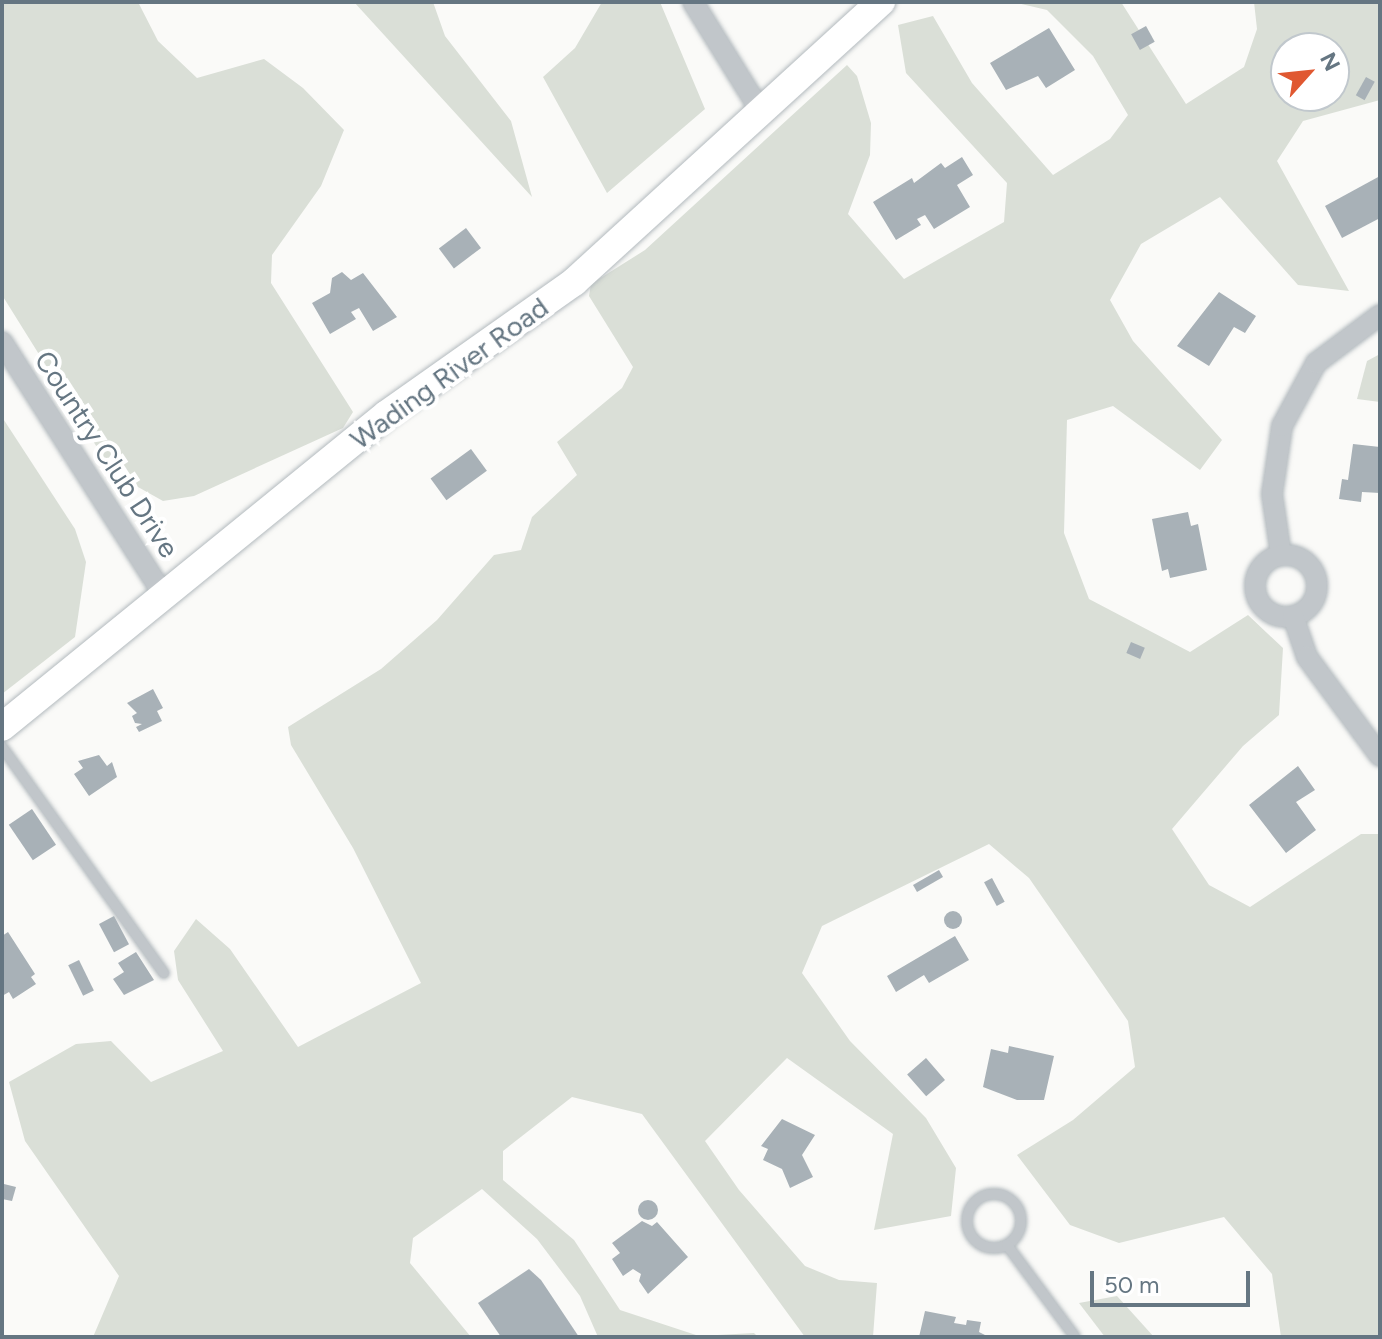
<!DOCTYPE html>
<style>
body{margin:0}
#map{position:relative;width:1382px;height:1339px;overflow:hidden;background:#fafaf8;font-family:Figtree,sans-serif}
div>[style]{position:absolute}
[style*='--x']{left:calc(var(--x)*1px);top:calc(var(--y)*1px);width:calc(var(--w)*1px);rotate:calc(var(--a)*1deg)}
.green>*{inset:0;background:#dadfd7}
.building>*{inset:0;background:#a8b1b7;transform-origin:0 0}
.round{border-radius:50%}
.roads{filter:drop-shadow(0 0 2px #b3babe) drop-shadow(0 0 2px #b3babe)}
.service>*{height:10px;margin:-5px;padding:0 5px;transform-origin:5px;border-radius:5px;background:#c1c6ca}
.service>.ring{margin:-5px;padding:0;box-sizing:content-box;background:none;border:10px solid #c1c6ca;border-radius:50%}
.minor>*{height:20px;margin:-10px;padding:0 10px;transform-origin:10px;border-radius:10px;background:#c1c6ca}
.minor>.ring{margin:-10px;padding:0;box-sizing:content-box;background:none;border:20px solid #c1c6ca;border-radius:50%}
.secondary>*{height:28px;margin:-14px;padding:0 14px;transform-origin:14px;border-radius:14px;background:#fff}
span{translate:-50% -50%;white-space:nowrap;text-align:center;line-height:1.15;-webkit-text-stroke:8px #fff;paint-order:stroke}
.street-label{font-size:28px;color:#657682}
.frame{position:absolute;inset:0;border:4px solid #657682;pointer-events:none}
.north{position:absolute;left:1270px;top:32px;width:80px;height:80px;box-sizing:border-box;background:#fff;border:2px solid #c1c8cd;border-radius:50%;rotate:63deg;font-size:22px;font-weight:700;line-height:32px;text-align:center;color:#657682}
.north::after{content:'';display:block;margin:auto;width:28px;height:36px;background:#e05831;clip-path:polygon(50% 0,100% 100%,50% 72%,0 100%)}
.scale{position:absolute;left:1090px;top:1271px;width:160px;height:36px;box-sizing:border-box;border:4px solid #657682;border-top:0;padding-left:10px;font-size:24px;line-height:28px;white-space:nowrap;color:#657682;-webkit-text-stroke:6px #fff;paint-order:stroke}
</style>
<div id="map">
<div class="green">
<div style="clip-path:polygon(2px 2px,138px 2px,158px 41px,197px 78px,264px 59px,303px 88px,344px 130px,321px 186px,272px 255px,271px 283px,353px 412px,343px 428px,194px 496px,163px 501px,113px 473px,2px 295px)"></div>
<div style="clip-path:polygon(354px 2px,433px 2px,445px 36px,511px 121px,532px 197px)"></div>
<div style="clip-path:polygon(602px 2px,660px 2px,705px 109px,607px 193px,543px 77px,575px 48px)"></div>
<div style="clip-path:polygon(evenodd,1013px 2px,1121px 2px,1186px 104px,1244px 67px,1257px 29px,1254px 2px,1380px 2px,1380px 100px,1303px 121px,1277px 161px,1349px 291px,1298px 285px,1220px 197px,1141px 244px,1110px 300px,1133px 341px,1222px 440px,1200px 470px,1113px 406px,1067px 420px,1064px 533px,1089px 599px,1190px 652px,1248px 615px,1283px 648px,1279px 715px,1243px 746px,1172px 829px,1209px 885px,1250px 907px,1361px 834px,1380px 834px,1380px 1337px,1281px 1337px,1272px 1274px,1224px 1217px,1119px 1243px,1070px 1225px,1017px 1155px,1073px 1120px,1135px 1067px,1128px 1021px,1029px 878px,989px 844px,822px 926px,802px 973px,850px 1041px,926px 1118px,956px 1168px,951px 1216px,874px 1230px,893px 1134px,787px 1058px,705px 1141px,739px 1190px,805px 1266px,839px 1280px,877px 1283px,873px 1337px,805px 1337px,642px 1114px,572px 1097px,503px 1151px,503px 1180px,574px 1240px,620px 1310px,699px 1336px,754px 1333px,758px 1337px,598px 1337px,580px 1296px,537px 1239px,482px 1189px,413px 1238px,410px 1263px,471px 1337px,93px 1337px,119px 1276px,25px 1141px,9px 1082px,76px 1044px,111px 1041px,151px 1082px,223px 1051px,178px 980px,174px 951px,196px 919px,230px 949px,298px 1047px,421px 983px,353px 848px,291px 745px,288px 727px,381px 669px,437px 620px,494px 555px,521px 550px,532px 517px,577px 475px,557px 442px,622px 388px,633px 367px,589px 296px,591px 284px,645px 250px,847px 65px,857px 76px,871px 123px,870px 155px,848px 214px,904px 279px,1004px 222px,1007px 183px,906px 73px,898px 25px,933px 16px,972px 83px,1053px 175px,1110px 139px,1128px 115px,1093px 56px,1047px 10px,1013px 2px,1286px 48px,1334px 48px,1334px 96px,1286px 96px,1286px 48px)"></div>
<div style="clip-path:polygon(1380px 354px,1380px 402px,1357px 399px,1367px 361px)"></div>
<div style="clip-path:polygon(2px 417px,75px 529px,86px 562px,75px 637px,2px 694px)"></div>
<div style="clip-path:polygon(1117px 1296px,1154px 1337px,1105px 1337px,1079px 1303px)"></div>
</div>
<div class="building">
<div style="left:1146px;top:26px;width:18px;height:17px;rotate:61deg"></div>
<div style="clip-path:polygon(1049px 28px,1075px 70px,1046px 88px,1038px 76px,1006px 90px,990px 63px)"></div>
<div style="left:1366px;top:77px;width:10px;height:21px;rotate:29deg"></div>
<div style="clip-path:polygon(962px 157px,973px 175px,957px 185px,970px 207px,934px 229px,925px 215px,917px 219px,921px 225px,896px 240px,873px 202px,912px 178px,914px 183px,941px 163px,945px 168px)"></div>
<div style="clip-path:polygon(1380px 176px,1380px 218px,1342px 238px,1325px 206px)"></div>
<div style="left:466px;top:228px;width:25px;height:34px;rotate:53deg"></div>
<div style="clip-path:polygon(342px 272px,351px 280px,363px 273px,397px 317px,373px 331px,359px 308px,351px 312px,356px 319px,330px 334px,312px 303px,330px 293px,332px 278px)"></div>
<div style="clip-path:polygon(1219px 292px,1256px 316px,1245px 333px,1234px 327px,1209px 366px,1177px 346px)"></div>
<div style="clip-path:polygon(1353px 444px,1380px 447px,1380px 493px,1362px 492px,1361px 502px,1339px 499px,1342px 479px,1348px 480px)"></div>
<div style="left:471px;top:449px;width:27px;height:50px;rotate:54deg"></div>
<div style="clip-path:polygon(1188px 512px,1191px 526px,1198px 524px,1207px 570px,1170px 578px,1168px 569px,1162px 571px,1152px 519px)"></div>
<div style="left:1131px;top:642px;width:15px;height:12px;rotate:23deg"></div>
<div style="clip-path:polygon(153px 689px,163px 708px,157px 711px,162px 721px,139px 732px,136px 727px,142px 724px,135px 723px,132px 716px,137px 713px,127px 703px)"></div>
<div style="clip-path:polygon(99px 755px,107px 766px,112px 762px,117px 777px,89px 796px,74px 774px,83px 768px,78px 761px)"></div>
<div style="clip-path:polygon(1298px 766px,1315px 790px,1296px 802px,1316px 830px,1286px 853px,1249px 805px)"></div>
<div style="left:32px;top:809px;width:43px;height:28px;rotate:56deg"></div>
<div style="left:939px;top:870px;width:8px;height:30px;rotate:60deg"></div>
<div style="left:992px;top:878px;width:27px;height:9px;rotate:62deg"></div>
<div class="round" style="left:944px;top:911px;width:18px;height:18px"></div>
<div style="left:114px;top:916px;width:32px;height:17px;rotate:62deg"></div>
<div style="clip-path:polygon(8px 932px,35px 974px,31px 977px,36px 984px,13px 999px,9px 992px,2px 996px,2px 936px)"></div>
<div style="clip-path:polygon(955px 936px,969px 960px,929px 983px,924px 975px,896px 992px,887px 976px)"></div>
<div style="clip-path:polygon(136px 952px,154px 980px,124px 995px,113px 979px,124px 972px,118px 963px)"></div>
<div style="left:79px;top:960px;width:34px;height:12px;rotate:64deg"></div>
<div style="clip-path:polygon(1009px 1046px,1054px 1056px,1044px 1100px,1017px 1100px,983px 1087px,991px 1049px,1008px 1053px)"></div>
<div style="left:926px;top:1058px;width:29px;height:25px;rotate:49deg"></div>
<div style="clip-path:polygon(782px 1119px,815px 1135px,802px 1155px,813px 1177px,790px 1188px,782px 1169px,763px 1160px,768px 1149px,761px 1146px)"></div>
<div style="clip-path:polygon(4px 1184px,16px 1187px,12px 1201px,2px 1199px)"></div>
<div class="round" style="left:638px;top:1200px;width:20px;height:20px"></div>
<div style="clip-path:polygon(642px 1221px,652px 1226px,657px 1222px,688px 1257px,648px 1294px,639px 1281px,641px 1274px,633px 1269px,623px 1276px,612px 1259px,620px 1253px,612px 1243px)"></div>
<div style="clip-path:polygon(529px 1269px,541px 1280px,579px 1337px,501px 1337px,478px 1303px)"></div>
<div style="clip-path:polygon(925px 1311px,956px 1317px,954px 1323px,966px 1325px,967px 1320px,981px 1322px,979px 1332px,989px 1337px,919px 1337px)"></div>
</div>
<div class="roads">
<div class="service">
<div style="--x:2;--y:747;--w:278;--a:54.4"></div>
<div class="ring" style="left:967px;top:1194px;width:44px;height:44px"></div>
<div style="--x:1007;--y:1245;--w:114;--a:53.5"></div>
</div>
<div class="minor">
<div style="--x:693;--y:2;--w:127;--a:58.2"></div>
<div style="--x:2;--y:342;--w:303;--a:57.4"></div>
<div style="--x:1281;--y:555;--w:62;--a:-98.4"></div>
<div style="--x:1272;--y:494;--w:69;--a:-81.6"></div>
<div style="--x:1282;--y:426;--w:72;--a:-61.6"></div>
<div style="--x:1316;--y:363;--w:80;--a:-36.9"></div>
<div class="ring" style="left:1255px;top:555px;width:42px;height:42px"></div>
<div style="--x:1293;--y:616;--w:43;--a:71.1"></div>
<div style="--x:1307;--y:657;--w:123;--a:53.6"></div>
</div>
<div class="secondary">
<div style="--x:2;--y:727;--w:496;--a:-39.1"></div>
<div style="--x:387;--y:414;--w:229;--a:-35.2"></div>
<div style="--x:574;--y:282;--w:416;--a:-42.4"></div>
</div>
</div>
<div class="street-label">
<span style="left:449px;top:373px;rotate:-36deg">Wading River Road</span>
<span style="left:107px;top:454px;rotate:57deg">Country Club Drive</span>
</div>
<div class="frame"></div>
<div class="north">N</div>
<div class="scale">50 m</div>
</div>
